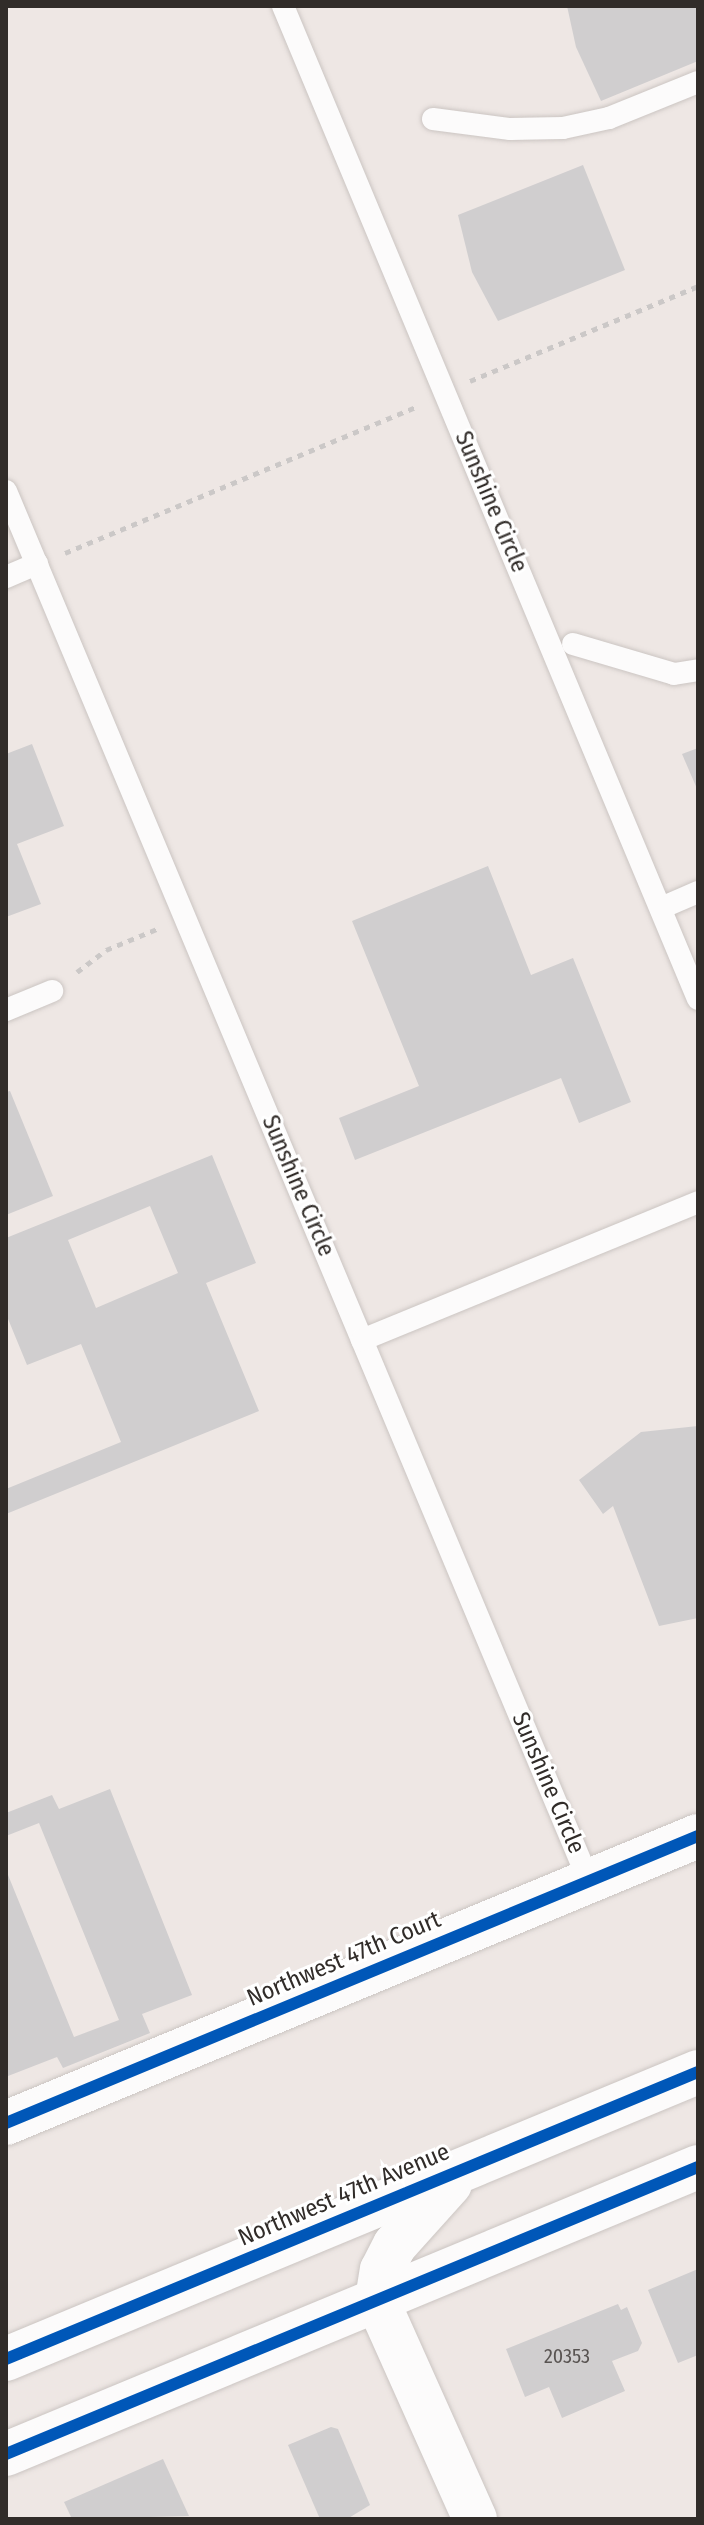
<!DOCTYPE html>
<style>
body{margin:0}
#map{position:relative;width:704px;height:2525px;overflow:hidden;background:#eee7e4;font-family:"Fira Sans Condensed",sans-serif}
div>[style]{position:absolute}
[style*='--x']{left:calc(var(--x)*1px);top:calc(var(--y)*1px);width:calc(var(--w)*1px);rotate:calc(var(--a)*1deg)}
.building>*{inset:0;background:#d0cecf}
.path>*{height:5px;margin-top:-2.5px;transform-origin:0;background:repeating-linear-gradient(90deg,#cbc8c7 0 6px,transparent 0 12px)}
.roads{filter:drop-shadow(0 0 2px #cbc5c2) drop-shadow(0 0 2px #cbc5c2)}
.lane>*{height:22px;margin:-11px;padding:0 11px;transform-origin:11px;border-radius:11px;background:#fcfbfb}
.street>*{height:44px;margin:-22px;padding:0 22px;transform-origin:22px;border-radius:22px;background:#fcfbfb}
.secondary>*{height:44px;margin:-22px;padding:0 22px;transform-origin:22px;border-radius:22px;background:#fcfbfb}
.cycleway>*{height:12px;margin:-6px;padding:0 6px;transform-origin:6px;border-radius:6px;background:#0057b8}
span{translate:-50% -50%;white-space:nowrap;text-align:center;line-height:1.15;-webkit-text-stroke:6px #fff;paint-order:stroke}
.number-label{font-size:20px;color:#595452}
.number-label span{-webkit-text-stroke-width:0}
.street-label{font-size:24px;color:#312c29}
.frame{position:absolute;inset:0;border:8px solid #312c29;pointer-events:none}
</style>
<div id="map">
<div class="building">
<div style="clip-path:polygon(567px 6px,698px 6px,698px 61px,601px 101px,576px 47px)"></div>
<div style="clip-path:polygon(583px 165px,625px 270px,498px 321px,472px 272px,458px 215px)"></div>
<div style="clip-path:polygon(32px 744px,64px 826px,17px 844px,41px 904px,6px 917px,6px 754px)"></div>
<div style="clip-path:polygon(698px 748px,698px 791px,682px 754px)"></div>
<div style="clip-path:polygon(488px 866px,531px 975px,573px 958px,631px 1102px,579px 1123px,561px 1078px,355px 1160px,339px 1118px,419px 1086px,352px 921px)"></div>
<div style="clip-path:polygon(10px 1091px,53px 1196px,6px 1215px,6px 1092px)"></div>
<div style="clip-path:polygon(evenodd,212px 1155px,256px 1263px,206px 1283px,259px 1411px,6px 1514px,6px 1489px,121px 1442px,81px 1344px,27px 1365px,6px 1314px,6px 1238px,212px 1155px,150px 1206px,178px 1273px,96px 1308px,68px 1240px,150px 1206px)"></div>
<div style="clip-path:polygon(698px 1426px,698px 1618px,659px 1626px,613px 1506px,603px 1514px,579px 1480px,641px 1432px)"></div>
<div style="clip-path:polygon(110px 1789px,192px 1995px,142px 2014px,150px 2033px,63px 2068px,57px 2057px,8px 2076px,6px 1870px,74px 2037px,119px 2020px,39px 1823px,6px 1836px,6px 1813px,52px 1795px,59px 1809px)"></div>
<div style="clip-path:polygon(698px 2269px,698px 2355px,678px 2363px,648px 2290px)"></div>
<div style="clip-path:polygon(618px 2304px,621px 2310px,627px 2307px,642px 2343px,638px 2351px,612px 2361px,625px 2391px,562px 2418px,549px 2387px,525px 2397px,506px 2349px)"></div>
<div style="clip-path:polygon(331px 2427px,338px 2429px,370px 2505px,347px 2519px,320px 2519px,288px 2445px)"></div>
<div style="clip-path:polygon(163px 2459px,189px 2516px,72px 2519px,64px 2502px)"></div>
</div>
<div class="path">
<div style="--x:470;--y:381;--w:247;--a:-22.6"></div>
<div style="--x:65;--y:553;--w:382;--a:-22.6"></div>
<div style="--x:77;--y:972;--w:36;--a:-37"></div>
<div style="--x:106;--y:950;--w:57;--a:-22.5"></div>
</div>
<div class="roads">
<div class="lane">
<div style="--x:283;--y:6;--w:1076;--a:67.32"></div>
<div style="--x:433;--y:119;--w:78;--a:7.4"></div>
<div style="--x:510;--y:129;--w:53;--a:-1.1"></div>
<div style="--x:563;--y:128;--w:47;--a:-12.3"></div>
<div style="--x:609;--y:118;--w:96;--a:-22"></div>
<div style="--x:6;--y:491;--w:1507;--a:67.25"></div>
<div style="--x:6;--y:577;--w:34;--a:-23"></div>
<div style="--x:573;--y:644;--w:105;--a:16.5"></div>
<div style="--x:674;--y:674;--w:24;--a:-9"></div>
<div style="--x:661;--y:908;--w:40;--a:-23.4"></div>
<div style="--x:6;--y:1010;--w:50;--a:-22.4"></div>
<div style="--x:362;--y:1340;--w:363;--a:-22.3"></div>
</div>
<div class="street">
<div style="--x:6;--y:2123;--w:749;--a:-22.53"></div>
<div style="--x:377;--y:2300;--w:240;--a:65.9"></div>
</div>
<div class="secondary">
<div style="--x:377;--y:2300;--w:30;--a:-81"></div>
<div style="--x:382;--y:2270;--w:28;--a:-63"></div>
<div style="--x:395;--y:2245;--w:82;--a:-48"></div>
<div style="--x:6;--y:2359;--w:749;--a:-22.53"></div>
<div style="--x:6;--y:2454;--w:749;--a:-22.53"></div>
</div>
</div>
<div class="cycleway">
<div style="--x:6;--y:2123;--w:749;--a:-22.53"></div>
<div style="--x:6;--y:2359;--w:749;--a:-22.53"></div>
<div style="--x:6;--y:2454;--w:749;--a:-22.53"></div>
</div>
<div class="number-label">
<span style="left:567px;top:2356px">20353</span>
</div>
<div class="street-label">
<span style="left:491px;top:502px;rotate:67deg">Sunshine Circle</span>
<span style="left:298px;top:1186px;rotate:67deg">Sunshine Circle</span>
<span style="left:548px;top:1783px;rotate:67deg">Sunshine Circle</span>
<span style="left:344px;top:1959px;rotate:-23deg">Northwest 47th Court</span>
<span style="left:344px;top:2195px;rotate:-23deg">Northwest 47th Avenue</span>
</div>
<div class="frame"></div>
</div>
